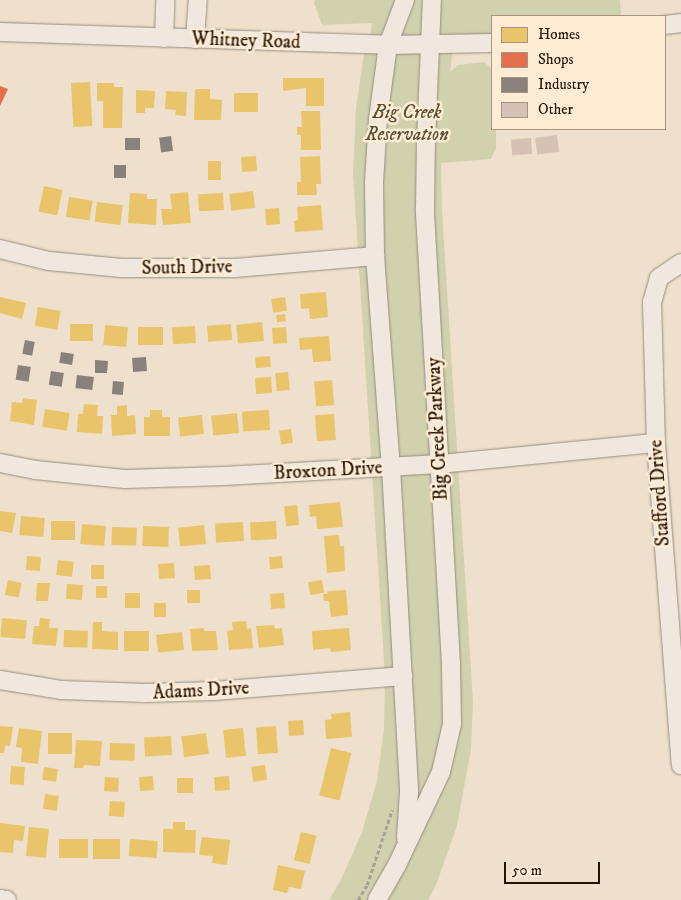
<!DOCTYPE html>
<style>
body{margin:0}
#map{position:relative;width:681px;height:900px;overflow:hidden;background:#eee0cc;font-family:"IM FELL DW Pica",serif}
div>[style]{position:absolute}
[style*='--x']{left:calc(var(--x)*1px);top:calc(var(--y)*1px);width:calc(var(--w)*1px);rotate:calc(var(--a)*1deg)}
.green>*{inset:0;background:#d1d1ae}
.homes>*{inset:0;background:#e9c46a;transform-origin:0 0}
.shops>*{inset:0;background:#e76f51}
.industry>*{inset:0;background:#8a817c;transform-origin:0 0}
.building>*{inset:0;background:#d5c2b5;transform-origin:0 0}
.path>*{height:2.5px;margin-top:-1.25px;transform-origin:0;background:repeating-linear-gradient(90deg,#a7a097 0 4px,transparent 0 6.5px)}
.roads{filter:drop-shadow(0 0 1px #968c7f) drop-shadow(0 0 1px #968c7f)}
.minor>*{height:18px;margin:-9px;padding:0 9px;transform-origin:9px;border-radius:9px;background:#f0e8df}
span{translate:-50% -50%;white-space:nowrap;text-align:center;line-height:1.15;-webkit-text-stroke:5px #feecd4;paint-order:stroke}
.street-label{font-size:19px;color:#241306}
.park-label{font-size:19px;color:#585138;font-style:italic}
.legend{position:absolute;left:491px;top:15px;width:175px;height:115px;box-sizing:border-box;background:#feecd4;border:1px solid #a79582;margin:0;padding:6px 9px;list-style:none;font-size:15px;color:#241306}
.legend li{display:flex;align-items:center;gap:10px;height:25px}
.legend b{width:25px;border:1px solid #a79582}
.scale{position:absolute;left:504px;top:862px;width:96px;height:22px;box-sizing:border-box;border:2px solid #241306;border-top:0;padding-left:6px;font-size:15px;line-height:18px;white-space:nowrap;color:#241306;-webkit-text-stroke:4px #feecd4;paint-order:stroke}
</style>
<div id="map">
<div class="green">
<div style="clip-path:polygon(315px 0,620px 0,621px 16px,492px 16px,492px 43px,454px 42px,450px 72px,458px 65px,484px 62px,492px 69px,492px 129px,496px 129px,496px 148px,491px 159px,441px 163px,442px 210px,473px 702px,471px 749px,457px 826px,436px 885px,428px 900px,329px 900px,341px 880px,362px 832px,377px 781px,384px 729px,385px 677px,353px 173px,356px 109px,366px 39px,370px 39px,372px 23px,322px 25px,314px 3px)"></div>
</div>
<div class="homes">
<div style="clip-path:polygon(283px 78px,324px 78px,324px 106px,306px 106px,306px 88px,283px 91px)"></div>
<div style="left:90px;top:82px;width:44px;height:19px;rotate:87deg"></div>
<div style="clip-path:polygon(97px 83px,114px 83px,114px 87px,123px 87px,122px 128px,103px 128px,103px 101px,97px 101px)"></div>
<div style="clip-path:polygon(195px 89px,210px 89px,210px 99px,222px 100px,221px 120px,194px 120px)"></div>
<div style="clip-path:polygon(136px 90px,155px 91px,154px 108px,145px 108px,145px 113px,136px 113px)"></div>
<div style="clip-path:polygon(166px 91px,187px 92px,186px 116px,175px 115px,176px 110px,165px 109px)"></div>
<div style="left:234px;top:93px;width:24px;height:19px"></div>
<div style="clip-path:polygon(301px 111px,320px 111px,321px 150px,301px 150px,301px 135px,297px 135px,297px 127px,302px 127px)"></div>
<div style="left:256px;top:156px;width:15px;height:15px;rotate:86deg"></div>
<div style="clip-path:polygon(320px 156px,321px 184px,316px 184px,317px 195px,297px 195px,297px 182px,301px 182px,300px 157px)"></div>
<div style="left:208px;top:161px;width:13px;height:19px"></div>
<div style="left:44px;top:186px;width:19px;height:26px;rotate:12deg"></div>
<div style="left:253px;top:191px;width:17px;height:24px;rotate:83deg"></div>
<div style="clip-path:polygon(188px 192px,191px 223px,163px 225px,161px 209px,172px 209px,170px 194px)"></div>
<div style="clip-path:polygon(130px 193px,147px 194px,147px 199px,157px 199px,156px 225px,128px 223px)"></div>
<div style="left:223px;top:193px;width:17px;height:25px;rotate:87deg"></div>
<div style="left:69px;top:197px;width:24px;height:20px;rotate:9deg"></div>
<div style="left:97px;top:202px;width:26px;height:20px;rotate:7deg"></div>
<div style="clip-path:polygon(321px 205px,323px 230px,295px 232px,294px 221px,298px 220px,297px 207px)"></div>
<div style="left:279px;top:208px;width:16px;height:14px;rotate:86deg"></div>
<div style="clip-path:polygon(326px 292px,328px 317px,310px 319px,309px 308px,301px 309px,300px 294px)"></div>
<div style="clip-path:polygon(0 297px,26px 303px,22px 319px,0 313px)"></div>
<div style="left:285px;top:297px;width:14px;height:14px;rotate:82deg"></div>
<div style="left:38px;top:307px;width:23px;height:19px;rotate:10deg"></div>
<div style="left:285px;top:314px;width:7px;height:9px;rotate:82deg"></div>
<div style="left:262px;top:322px;width:19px;height:26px;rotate:84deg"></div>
<div style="left:70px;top:324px;width:23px;height:17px"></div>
<div style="left:231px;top:324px;width:16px;height:24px;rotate:86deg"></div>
<div style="left:105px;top:325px;width:23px;height:20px;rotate:5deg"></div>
<div style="left:195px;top:326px;width:17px;height:23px;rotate:87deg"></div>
<div style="left:163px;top:327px;width:18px;height:25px;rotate:90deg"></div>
<div style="left:286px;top:327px;width:16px;height:14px;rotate:86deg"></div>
<div style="clip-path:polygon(329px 336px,331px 361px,313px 362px,312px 349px,300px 350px,299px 338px)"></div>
<div style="left:270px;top:356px;width:11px;height:15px;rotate:85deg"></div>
<div style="left:288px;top:372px;width:18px;height:13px;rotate:84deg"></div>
<div style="left:271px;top:377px;width:16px;height:16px;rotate:86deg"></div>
<div style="left:332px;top:380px;width:25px;height:18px;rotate:85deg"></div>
<div style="clip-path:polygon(23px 398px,37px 400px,34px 425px,10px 421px,12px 402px,22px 403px)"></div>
<div style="clip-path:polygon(84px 404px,98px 405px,97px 416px,103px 416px,102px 434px,77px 432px,78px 414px,83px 414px)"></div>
<div style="clip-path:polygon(127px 405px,127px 416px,135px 415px,136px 434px,112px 436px,111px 415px,117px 415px,117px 406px)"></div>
<div style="left:45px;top:409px;width:25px;height:18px;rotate:9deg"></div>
<div style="clip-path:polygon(150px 410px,162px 410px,162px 417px,170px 417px,170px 436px,144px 436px,144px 417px,150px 417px)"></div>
<div style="left:269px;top:410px;width:20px;height:27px;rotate:87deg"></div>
<div style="left:237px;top:413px;width:20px;height:26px;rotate:84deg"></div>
<div style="left:334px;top:414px;width:26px;height:19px;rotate:86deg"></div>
<div style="left:202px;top:415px;width:19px;height:24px;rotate:84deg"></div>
<div style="left:291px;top:429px;width:14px;height:12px;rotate:82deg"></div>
<div style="clip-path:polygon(340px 502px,343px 527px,317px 529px,316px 516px,310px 517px,309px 505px)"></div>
<div style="left:297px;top:505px;width:20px;height:13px;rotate:84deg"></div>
<div style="clip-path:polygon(0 511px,16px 513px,12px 533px,0 531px)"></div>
<div style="left:21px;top:516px;width:24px;height:19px;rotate:5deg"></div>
<div style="left:51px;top:521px;width:24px;height:19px"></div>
<div style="left:276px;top:521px;width:18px;height:26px;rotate:87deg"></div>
<div style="left:243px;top:522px;width:19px;height:28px;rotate:87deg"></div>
<div style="left:82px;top:524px;width:24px;height:20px;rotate:5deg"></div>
<div style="left:204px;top:525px;width:19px;height:26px;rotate:84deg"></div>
<div style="left:143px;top:526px;width:26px;height:20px;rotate:2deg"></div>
<div style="left:112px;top:527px;width:25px;height:18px;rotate:2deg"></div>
<div style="clip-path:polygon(339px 535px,340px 546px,344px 546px,345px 571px,327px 573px,324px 536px)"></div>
<div style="left:27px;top:556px;width:14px;height:14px;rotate:4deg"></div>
<div style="left:282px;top:556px;width:12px;height:13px;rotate:85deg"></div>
<div style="left:58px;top:560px;width:16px;height:15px;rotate:7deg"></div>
<div style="left:174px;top:563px;width:15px;height:16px;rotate:86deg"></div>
<div style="left:91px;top:565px;width:13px;height:14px"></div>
<div style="left:210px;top:565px;width:14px;height:16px;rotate:86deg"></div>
<div style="left:8px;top:580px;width:14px;height:15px;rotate:12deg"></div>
<div style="left:322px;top:580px;width:13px;height:14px;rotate:81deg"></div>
<div style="clip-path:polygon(37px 583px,50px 583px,48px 601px,36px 601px)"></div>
<div style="left:67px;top:584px;width:16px;height:15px;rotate:4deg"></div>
<div style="left:96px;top:586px;width:11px;height:12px"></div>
<div style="left:187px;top:590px;width:13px;height:13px"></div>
<div style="clip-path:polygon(346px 590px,348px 615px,331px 617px,329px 601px,324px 601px,323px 594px,328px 594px,327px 591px)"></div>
<div style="left:140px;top:593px;width:15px;height:15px;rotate:90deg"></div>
<div style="left:284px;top:593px;width:15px;height:14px;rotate:86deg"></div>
<div style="left:154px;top:603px;width:12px;height:14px"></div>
<div style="left:2px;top:618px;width:25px;height:19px;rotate:5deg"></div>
<div style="clip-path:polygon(40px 618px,50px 619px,49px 628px,58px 628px,56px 646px,32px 644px,34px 626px,39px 626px)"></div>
<div style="clip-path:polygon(246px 621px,247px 629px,251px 628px,253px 648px,229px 650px,227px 631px,233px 630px,232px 622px)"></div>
<div style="clip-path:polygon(93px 622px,102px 622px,102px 631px,118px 632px,118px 650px,92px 649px)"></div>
<div style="clip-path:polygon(274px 625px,275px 629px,282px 628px,284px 645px,259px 648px,256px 626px)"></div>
<div style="clip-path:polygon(204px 628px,204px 631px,216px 631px,218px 650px,192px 651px,190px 629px)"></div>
<div style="clip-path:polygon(349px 628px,351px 650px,331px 652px,330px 648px,313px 650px,312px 631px)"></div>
<div style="left:64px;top:630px;width:24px;height:17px;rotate:2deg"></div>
<div style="left:149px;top:631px;width:20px;height:25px;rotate:90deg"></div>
<div style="left:182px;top:632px;width:18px;height:26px;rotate:84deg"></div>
<div style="clip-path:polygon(350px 712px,352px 737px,326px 739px,325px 720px,332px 719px,331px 714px)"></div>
<div style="left:303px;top:720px;width:15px;height:15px;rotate:86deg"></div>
<div style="clip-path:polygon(0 726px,13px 727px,10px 746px,5px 746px,4px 753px,0 753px)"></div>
<div style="left:276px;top:726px;width:27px;height:20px;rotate:86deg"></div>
<div style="clip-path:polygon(19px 728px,42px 731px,38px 764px,21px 762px,22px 748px,16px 747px)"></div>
<div style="left:243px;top:728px;width:28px;height:20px;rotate:84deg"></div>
<div style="left:48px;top:733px;width:24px;height:21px"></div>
<div style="left:206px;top:733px;width:21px;height:25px;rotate:82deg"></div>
<div style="left:171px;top:736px;width:19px;height:27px;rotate:87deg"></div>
<div style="clip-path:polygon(76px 740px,102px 741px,100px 766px,84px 765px,83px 768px,74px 768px)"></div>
<div style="left:110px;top:743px;width:25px;height:17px;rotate:2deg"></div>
<div style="left:331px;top:748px;width:21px;height:49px;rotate:14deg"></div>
<div style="left:265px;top:765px;width:15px;height:14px;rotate:82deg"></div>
<div style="left:11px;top:766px;width:14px;height:18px;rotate:4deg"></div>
<div style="left:44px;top:767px;width:14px;height:13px;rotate:8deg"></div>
<div style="left:153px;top:776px;width:14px;height:14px;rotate:86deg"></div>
<div style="left:229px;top:776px;width:14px;height:15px;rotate:86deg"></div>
<div style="left:105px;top:777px;width:14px;height:14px;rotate:4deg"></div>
<div style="left:177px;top:778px;width:16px;height:15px"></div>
<div style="left:45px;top:794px;width:14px;height:15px;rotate:8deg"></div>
<div style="left:110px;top:801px;width:15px;height:15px;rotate:4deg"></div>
<div style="clip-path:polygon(173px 822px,185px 822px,185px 830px,196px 830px,195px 853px,163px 852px,163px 829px,173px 829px)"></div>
<div style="clip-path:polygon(0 823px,25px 826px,23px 841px,14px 840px,13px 853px,0 852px)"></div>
<div style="left:29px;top:827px;width:20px;height:29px;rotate:6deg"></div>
<div style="left:301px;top:832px;width:16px;height:29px;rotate:14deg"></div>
<div style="clip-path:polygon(202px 837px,230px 840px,227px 865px,212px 863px,213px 856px,199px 855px)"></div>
<div style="left:88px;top:839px;width:19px;height:29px;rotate:90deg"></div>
<div style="left:93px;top:839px;width:27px;height:20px"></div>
<div style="left:130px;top:839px;width:28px;height:17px;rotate:4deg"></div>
<div style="clip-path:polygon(278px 865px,305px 871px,301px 889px,289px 887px,287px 893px,273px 890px)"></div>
</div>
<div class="shops">
<div style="clip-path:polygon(0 86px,8px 89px,0 106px)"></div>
</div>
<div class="industry">
<div style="left:171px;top:136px;width:15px;height:12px;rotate:82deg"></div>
<div style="left:125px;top:138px;width:15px;height:12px"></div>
<div style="left:114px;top:165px;width:12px;height:13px"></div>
<div style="left:25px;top:340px;width:10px;height:14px;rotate:11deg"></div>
<div style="left:61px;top:352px;width:13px;height:11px;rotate:9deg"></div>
<div style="left:146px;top:357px;width:14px;height:14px;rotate:86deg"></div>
<div style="clip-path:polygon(95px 360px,108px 361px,107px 373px,95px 373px)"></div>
<div style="left:18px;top:365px;width:13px;height:15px;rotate:9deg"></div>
<div style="left:51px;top:371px;width:13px;height:14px;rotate:9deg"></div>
<div style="left:77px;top:375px;width:17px;height:13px;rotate:7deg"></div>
<div style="left:113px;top:381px;width:11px;height:13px;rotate:5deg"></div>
</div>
<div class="building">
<div style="left:557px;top:135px;width:17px;height:22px;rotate:83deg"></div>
<div style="left:531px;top:138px;width:16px;height:20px;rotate:86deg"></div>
</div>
<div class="path">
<div style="--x:358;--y:900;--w:17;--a:-59"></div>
<div style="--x:367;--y:885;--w:79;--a:-71.6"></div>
</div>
<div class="roads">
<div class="minor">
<div style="--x:405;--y:0;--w:48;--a:110.7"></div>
<div style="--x:388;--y:45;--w:75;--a:97.7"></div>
<div style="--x:378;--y:119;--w:64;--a:93.6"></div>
<div style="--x:374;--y:183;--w:73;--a:89.2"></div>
<div style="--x:375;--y:256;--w:212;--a:85.7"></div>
<div style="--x:391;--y:467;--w:325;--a:86.8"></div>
<div style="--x:409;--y:792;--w:46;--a:93.7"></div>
<div style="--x:665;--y:25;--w:16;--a:-7"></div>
<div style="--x:0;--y:32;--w:388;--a:1.9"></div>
<div style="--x:388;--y:45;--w:104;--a:-1.1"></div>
<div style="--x:164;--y:38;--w:38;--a:-88"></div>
<div style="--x:195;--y:39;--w:39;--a:-86"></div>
<div style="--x:0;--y:249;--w:50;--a:13.8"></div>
<div style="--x:49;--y:261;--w:73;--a:5.5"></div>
<div style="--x:122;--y:268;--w:113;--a:0"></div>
<div style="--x:235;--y:268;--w:141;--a:-4.9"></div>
<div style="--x:681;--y:263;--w:27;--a:146"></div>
<div style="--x:659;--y:278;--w:25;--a:106"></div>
<div style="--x:652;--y:302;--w:141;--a:88.4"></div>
<div style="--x:656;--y:443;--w:323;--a:85.6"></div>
<div style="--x:0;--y:463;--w:36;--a:11"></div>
<div style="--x:35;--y:470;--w:90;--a:5.7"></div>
<div style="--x:125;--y:479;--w:99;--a:-1.7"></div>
<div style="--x:224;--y:476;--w:216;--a:-3.2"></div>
<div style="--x:440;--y:464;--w:217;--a:-5.6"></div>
<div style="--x:0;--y:680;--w:63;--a:9.2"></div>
<div style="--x:62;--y:690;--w:83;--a:2.1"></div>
<div style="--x:145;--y:693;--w:69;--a:-1.7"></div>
<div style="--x:214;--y:691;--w:190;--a:-4.5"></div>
<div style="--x:0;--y:899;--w:7;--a:8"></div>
<div style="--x:377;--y:900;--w:40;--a:-60.3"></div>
<div style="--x:397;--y:865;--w:103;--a:-64.7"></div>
<div style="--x:441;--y:772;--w:49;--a:-77.1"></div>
<div style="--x:452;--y:724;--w:60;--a:-91"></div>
<div style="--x:451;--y:664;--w:456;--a:-93.3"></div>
<div style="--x:425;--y:209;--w:68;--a:-89.2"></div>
<div style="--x:426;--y:141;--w:141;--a:-87.6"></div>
</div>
</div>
<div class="street-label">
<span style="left:246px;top:41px;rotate:2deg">Whitney Road</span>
<span style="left:187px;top:268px;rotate:-1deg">South Drive</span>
<span style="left:438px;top:429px;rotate:-93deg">Big Creek Parkway</span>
<span style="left:328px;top:471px;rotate:-3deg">Broxton Drive</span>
<span style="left:660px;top:493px;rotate:-94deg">Stafford Drive</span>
<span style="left:201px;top:691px;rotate:-3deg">Adams Drive</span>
</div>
<div class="park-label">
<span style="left:407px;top:124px">Big Creek<br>Reservation</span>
</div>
<ul class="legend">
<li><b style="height:14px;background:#e9c46a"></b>Homes</li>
<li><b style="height:14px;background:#e76f51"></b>Shops</li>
<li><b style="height:14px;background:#8a817c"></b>Industry</li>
<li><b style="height:14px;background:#d5c2b5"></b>Other</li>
</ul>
<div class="scale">50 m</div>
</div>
